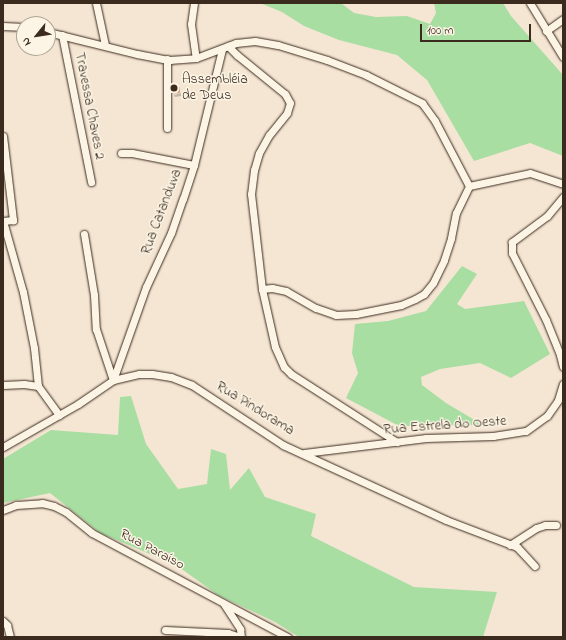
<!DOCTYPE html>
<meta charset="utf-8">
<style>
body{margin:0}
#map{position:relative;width:566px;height:640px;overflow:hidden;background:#f5e6d3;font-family:"Indie Flower",sans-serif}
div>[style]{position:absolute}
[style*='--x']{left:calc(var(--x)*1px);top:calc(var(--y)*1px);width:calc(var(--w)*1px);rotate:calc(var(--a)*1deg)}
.green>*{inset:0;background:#a8dea2}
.shadow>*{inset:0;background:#0003}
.building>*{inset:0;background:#daaa8b}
.roads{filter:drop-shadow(0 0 1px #3b2a1e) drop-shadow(0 0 1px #3b2a1e)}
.minor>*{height:7px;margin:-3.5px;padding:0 3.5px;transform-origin:3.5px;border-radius:3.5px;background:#fcf5e5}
.dots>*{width:11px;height:11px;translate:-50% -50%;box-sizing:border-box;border:2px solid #fcf5e5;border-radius:50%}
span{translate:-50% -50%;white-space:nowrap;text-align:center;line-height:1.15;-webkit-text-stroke:3px #fcf5e5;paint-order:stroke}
.poi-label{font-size:14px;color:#3b2a1e}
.left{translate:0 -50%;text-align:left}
.street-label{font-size:14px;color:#3b2a1e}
.frame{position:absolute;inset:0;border:4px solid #3b2a1e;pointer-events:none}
.north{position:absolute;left:16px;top:16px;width:40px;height:40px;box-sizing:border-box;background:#fcf5e5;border:1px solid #afa495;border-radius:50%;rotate:240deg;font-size:11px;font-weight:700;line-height:16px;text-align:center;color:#3b2a1e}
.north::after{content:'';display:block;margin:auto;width:14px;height:18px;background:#3b2a1e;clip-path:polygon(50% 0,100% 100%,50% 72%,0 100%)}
.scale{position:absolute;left:420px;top:24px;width:111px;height:18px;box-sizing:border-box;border:2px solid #3b2a1e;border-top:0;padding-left:5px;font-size:12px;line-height:14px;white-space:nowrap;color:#3b2a1e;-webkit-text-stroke:3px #fcf5e5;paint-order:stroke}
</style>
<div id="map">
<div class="green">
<div style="clip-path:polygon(260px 3px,341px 3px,354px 13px,376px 17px,407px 16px,430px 24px,436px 13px,434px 3px,503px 3px,511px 16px,563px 75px,563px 156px,530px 143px,474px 161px,427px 80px,397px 55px,339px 40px,304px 26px,282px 12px)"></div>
<div style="clip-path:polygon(462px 266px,477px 274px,457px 304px,465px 309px,524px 301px,550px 354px,511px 378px,480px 363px,440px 369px,421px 377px,422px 385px,446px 403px,483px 425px,399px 426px,346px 398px,358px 373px,352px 353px,355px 324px,388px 321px,426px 311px)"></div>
<div style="clip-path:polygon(131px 396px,146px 444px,178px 489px,207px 484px,211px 449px,226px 454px,230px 490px,249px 468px,265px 497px,316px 514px,311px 536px,414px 587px,497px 592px,483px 637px,299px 637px,275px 622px,218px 595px,176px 565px,100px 533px,50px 493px,3px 503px,3px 459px,51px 430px,118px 435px,120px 397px)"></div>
</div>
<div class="shadow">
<div style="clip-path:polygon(181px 93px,181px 96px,175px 97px,174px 95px)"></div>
</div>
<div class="building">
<div style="clip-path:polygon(172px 86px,180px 87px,180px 93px,172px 94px)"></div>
</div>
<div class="roads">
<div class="minor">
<div style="--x:96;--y:3;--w:43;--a:77.9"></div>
<div style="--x:194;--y:3;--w:21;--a:98"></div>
<div style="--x:191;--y:24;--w:34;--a:82"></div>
<div style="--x:530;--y:3;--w:63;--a:58.6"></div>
<div style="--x:3;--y:26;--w:21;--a:3"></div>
<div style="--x:546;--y:31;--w:21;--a:-35"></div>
<div style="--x:48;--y:32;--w:92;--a:13.9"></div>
<div style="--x:137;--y:54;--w:33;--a:11"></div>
<div style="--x:169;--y:60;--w:27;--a:-4"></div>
<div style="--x:196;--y:58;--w:43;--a:-20.6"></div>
<div style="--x:236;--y:43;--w:19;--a:-6"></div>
<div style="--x:255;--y:41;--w:23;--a:10"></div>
<div style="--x:278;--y:45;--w:51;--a:17"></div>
<div style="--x:327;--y:60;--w:42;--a:21"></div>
<div style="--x:366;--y:75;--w:63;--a:26.6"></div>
<div style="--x:422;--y:103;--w:22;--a:54"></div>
<div style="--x:435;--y:121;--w:73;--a:62.4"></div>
<div style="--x:62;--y:35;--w:150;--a:78.8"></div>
<div style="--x:228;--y:46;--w:13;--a:45"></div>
<div style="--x:237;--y:55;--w:62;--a:39.1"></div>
<div style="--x:285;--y:94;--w:10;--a:61"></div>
<div style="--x:290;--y:103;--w:10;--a:107"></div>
<div style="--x:287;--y:113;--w:28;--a:129"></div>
<div style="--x:269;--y:135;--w:21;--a:119"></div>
<div style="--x:259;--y:153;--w:18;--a:106"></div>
<div style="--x:254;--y:170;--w:24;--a:97"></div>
<div style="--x:251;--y:194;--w:96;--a:83.4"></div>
<div style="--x:262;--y:289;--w:59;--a:77.4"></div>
<div style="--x:275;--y:347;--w:22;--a:66"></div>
<div style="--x:284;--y:367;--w:10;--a:45"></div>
<div style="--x:291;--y:374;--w:126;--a:32.7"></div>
<div style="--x:167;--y:59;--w:69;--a:90"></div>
<div style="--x:3;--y:136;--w:85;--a:83.2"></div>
<div style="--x:13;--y:220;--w:10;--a:174"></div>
<div style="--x:121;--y:153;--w:11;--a:0"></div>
<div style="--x:132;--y:153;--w:63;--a:11"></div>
<div style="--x:469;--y:186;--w:62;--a:-12"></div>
<div style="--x:530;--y:173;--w:35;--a:18"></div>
<div style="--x:563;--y:197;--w:25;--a:130"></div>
<div style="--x:547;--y:216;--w:44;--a:143.4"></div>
<div style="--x:512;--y:242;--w:11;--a:90"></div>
<div style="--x:512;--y:253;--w:75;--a:63.1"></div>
<div style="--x:546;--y:320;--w:38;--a:68"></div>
<div style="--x:560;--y:355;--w:12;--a:76"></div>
<div style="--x:3;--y:221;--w:74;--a:74.3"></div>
<div style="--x:23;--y:292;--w:57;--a:78.9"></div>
<div style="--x:34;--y:348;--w:38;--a:84"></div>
<div style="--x:84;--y:234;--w:62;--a:80.7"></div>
<div style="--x:94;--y:295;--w:34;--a:87"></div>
<div style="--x:96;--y:329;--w:54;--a:71.6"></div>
<div style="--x:262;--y:289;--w:10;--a:-6"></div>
<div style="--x:272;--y:288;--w:14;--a:12"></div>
<div style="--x:286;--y:291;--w:34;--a:30"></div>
<div style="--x:316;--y:308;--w:21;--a:19"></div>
<div style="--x:336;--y:315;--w:20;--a:-3"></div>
<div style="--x:356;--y:314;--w:46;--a:-11.3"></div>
<div style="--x:401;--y:305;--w:15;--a:-23"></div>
<div style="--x:415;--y:299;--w:10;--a:-29"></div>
<div style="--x:424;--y:294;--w:14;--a:-51"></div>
<div style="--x:433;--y:283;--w:25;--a:-64"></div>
<div style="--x:444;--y:260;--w:23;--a:-72"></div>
<div style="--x:451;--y:238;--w:25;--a:-79"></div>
<div style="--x:456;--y:213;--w:30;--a:-64"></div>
<div style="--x:113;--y:380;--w:99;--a:-70.5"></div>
<div style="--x:146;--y:287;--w:60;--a:-65.2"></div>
<div style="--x:171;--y:233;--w:36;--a:-71"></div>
<div style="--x:183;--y:199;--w:36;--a:-72"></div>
<div style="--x:194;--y:165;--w:119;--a:-76.4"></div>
<div style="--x:3;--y:385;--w:21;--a:-3"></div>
<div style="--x:24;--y:384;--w:14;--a:8"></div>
<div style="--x:38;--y:386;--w:36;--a:54"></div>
<div style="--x:3;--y:447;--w:86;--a:-29.8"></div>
<div style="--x:78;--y:404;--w:42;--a:-34.4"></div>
<div style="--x:113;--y:380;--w:27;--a:-13"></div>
<div style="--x:139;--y:374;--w:13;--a:0"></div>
<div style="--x:152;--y:374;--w:19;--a:9"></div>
<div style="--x:171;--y:377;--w:22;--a:21"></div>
<div style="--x:192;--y:385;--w:109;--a:33.4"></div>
<div style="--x:283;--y:445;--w:179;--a:24.7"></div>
<div style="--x:446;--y:520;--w:76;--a:20.8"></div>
<div style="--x:517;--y:547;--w:26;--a:47"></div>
<div style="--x:304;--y:453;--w:123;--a:-7"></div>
<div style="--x:426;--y:438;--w:67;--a:-1.7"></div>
<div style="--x:493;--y:436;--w:33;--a:-9"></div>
<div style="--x:526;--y:431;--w:26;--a:-36"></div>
<div style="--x:547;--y:416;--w:19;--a:-55"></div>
<div style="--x:558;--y:400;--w:17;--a:-73"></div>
<div style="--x:3;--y:510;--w:14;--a:-21"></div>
<div style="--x:16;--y:505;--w:26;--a:-4"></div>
<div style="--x:42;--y:503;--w:12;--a:14"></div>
<div style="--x:54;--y:506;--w:13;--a:27"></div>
<div style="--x:66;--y:512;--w:33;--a:39"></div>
<div style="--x:92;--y:533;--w:222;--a:28"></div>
<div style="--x:510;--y:545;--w:31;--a:-33"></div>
<div style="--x:536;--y:528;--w:9;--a:-18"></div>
<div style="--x:545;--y:525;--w:11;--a:0"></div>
<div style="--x:224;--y:604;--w:30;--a:57"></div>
<div style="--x:240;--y:629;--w:8;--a:83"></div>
<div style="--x:3;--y:621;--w:6;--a:45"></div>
<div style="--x:7;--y:625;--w:12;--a:76"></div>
<div style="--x:165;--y:630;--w:63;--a:2.7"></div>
<div style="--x:228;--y:633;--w:13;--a:18"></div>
</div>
</div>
<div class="dots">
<div style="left:174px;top:88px;background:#3b2a1e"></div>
</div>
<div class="poi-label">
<span class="left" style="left:182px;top:88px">Assembléia<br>de Deus</span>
</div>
<div class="street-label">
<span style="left:89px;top:106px;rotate:79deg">Travessa Chaves 2</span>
<span style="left:162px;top:212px;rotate:-69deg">Rua Catanduva</span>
<span style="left:255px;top:409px;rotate:32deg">Rua Pindorama</span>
<span style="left:445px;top:426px;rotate:-4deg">Rua Estrela do Oeste</span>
<span style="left:152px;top:550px;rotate:28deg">Rua Paraíso</span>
</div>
<div class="frame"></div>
<div class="north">N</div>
<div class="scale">100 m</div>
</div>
